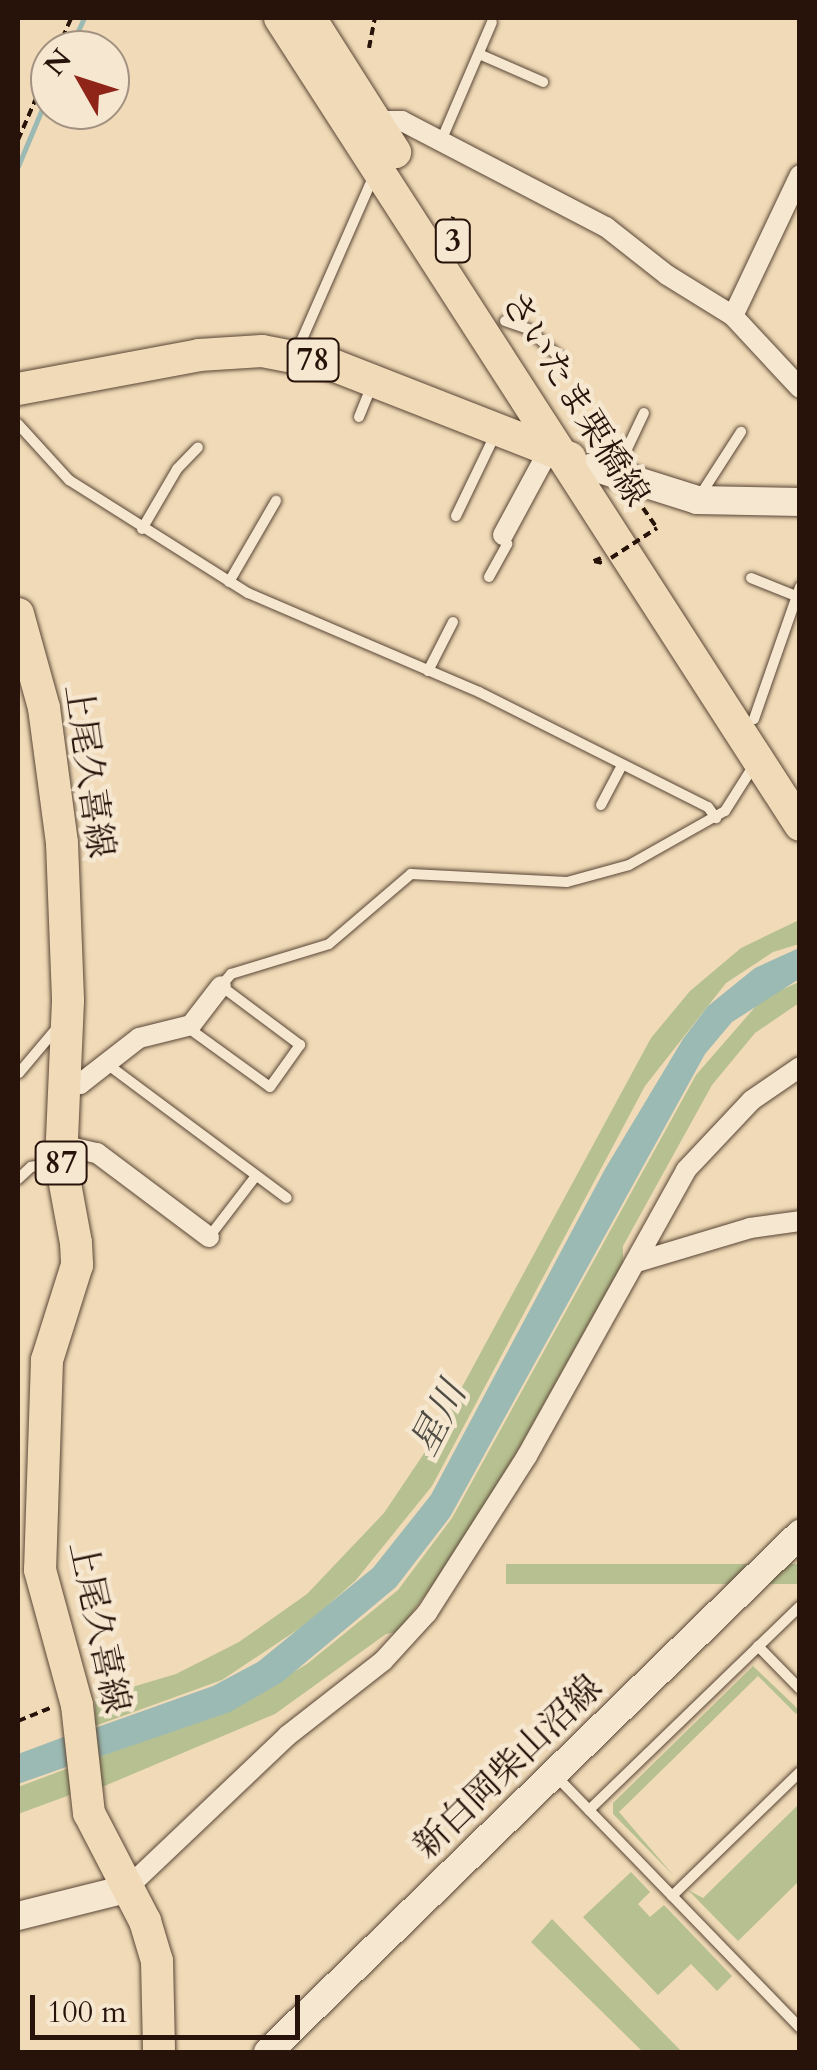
<!DOCTYPE html>
<meta charset="utf-8">
<style>
body{margin:0}
#map{position:relative;width:817px;height:2070px;overflow:hidden;background:#f0dab7;font-family:Cardo,"Noto Serif JP",serif}
div>[style]{position:absolute}
[style*='--x']{left:calc(var(--x)*1px);top:calc(var(--y)*1px);width:calc(var(--w)*1px);rotate:calc(var(--a)*1deg)}
.green>*{inset:0;background:#b7c090;transform-origin:0 0}
.water>*{inset:0;background:#9bbab3}
.stream>*{height:5px;margin:-2.5px;padding:0 2.5px;transform-origin:2.5px;border-radius:2.5px;background:#9bbab3}
.path>*{height:4px;margin-top:-2px;transform-origin:0;background:repeating-linear-gradient(90deg,#27130a 0 8px,transparent 0 13px)}
.roads{filter:drop-shadow(0 0 2px #594535) drop-shadow(0 0 2px #594535)}
.lane>*{height:10px;margin:-5px;padding:0 5px;transform-origin:5px;border-radius:5px;background:#f5e7d0}
.street>*{height:20px;margin:-10px;padding:0 10px;transform-origin:10px;border-radius:10px;background:#f5e7d0}
.secondary>*{height:28px;margin:-14px;padding:0 14px;transform-origin:14px;border-radius:14px;background:#f5e7d0}
.primary>*{height:32px;margin:-16px;padding:0 16px;transform-origin:16px;border-radius:16px;background:#f0dab7}
.path-bridge>*{height:4px;margin-top:-2px;transform-origin:0;background:repeating-linear-gradient(90deg,#27130a 0 8px,transparent 0 13px)}
span{translate:-50% -50%;white-space:nowrap;text-align:center;line-height:1.15;-webkit-text-stroke:9px #f5e7d0;paint-order:stroke}
.shield-label span{padding:2px 8px;background:#f5e7d0;border:2px solid;border-radius:8px;-webkit-text-stroke-width:0}
.shield-label{font-size:32px;color:#27130a;font-weight:700}
.street-label{font-size:35px;color:#27130a}
.water-label{font-size:38px;color:#504d45;font-style:italic}
.frame{position:absolute;inset:0;border:20px solid #27130a;pointer-events:none}
.north{position:absolute;left:30px;top:30px;width:100px;height:100px;box-sizing:border-box;background:#f5e7d0;border:2px solid #a39281;border-radius:50%;rotate:309deg;font-size:28px;font-weight:700;line-height:40px;text-align:center;color:#27130a}
.north::after{content:'';display:block;margin:auto;width:35px;height:45px;background:#8f2418;clip-path:polygon(50% 0,100% 100%,50% 72%,0 100%)}
.scale{position:absolute;left:30px;top:1995px;width:270px;height:45px;box-sizing:border-box;border:5px solid #27130a;border-top:0;padding-left:12px;font-size:30px;line-height:35px;white-space:nowrap;color:#27130a;-webkit-text-stroke:8px #f5e7d0;paint-order:stroke}
</style>
<div id="map">
<div class="green">
<div style="clip-path:polygon(799px 920px,799px 944px,773px 952px,726px 983px,645px 1086px,432px 1486px,356px 1580px,309px 1622px,222px 1680px,95px 1726px,95px 1698px,176px 1674px,239px 1642px,307px 1594px,384px 1513px,435px 1437px,651px 1038px,690px 991px,741px 948px)"></div>
<div style="clip-path:polygon(799px 982px,799px 1003px,755px 1033px,712px 1085px,623px 1246px,623px 1263px,473px 1530px,398px 1632px,386px 1634px,275px 1714px,102px 1787px,99px 1757px,231px 1709px,307px 1664px,398px 1590px,452px 1518px,696px 1075px,763px 998px)"></div>
<div style="left:799px;top:1564px;width:20px;height:293px;rotate:90deg"></div>
<div style="clip-path:polygon(753px 1666px,799px 1710px,796px 1714px,758px 1676px,619px 1812px,674px 1876px,613px 1814px,613px 1803px)"></div>
<div style="clip-path:polygon(74px 1766px,78px 1792px,18px 1814px,18px 1787px)"></div>
<div style="clip-path:polygon(799px 1804px,799px 1881px,738px 1941px,688px 1890px,703px 1898px)"></div>
<div style="clip-path:polygon(631px 1872px,650px 1892px,638px 1904px,650px 1917px,664px 1905px,732px 1976px,717px 1991px,691px 1964px,658px 1995px,583px 1917px)"></div>
<div style="clip-path:polygon(552px 1919px,682px 2052px,643px 2052px,531px 1942px)"></div>
</div>
<div class="water">
<div style="clip-path:polygon(799px 948px,799px 979px,732px 1022px,705px 1054px,450px 1517px,396px 1587px,282px 1682px,230px 1712px,96px 1758px,92px 1729px,213px 1686px,258px 1662px,373px 1568px,431px 1495px,605px 1169px,683px 1039px,708px 1006px,755px 968px)"></div>
<div style="clip-path:polygon(69px 1735px,72px 1765px,18px 1784px,18px 1754px)"></div>
</div>
<div class="stream">
<div style="--x:69;--y:50;--w:35;--a:-65"></div>
<div style="--x:18;--y:166;--w:82;--a:-67.2"></div>
</div>
<div class="path">
<div style="--x:369;--y:48;--w:31;--a:-79"></div>
<div style="--x:57;--y:50;--w:35;--a:-66"></div>
<div style="--x:18;--y:140;--w:81;--a:-66.6"></div>
<div style="--x:448;--y:231;--w:15;--a:-70"></div>
<div style="--x:643;--y:508;--w:24;--a:55"></div>
<div style="--x:601;--y:558;--w:8;--a:157"></div>
<div style="--x:594;--y:561;--w:9;--a:13"></div>
<div style="--x:18;--y:1721;--w:37;--a:-22"></div>
</div>
<div class="roads">
<div class="lane">
<div style="--x:479;--y:54;--w:70;--a:23.6"></div>
<div style="--x:441;--y:141;--w:129;--a:-66.8"></div>
<div style="--x:505;--y:321;--w:24;--a:19"></div>
<div style="--x:528;--y:329;--w:47;--a:41.5"></div>
<div style="--x:296;--y:353;--w:197;--a:-66.3"></div>
<div style="--x:359;--y:417;--w:35;--a:-68"></div>
<div style="--x:18;--y:424;--w:76;--a:47.7"></div>
<div style="--x:69;--y:480;--w:212;--a:32.3"></div>
<div style="--x:248;--y:593;--w:251;--a:23.2"></div>
<div style="--x:479;--y:692;--w:256;--a:26.7"></div>
<div style="--x:708;--y:807;--w:14;--a:54"></div>
<div style="--x:617;--y:470;--w:63;--a:-64.7"></div>
<div style="--x:701;--y:494;--w:74;--a:-57.2"></div>
<div style="--x:456;--y:516;--w:90;--a:-64.3"></div>
<div style="--x:142;--y:529;--w:69;--a:-59.7"></div>
<div style="--x:177;--y:469;--w:30;--a:-46"></div>
<div style="--x:489;--y:577;--w:38;--a:-61"></div>
<div style="--x:507;--y:544;--w:10;--a:-114"></div>
<div style="--x:751;--y:578;--w:48;--a:21.8"></div>
<div style="--x:229;--y:582;--w:94;--a:-59.9"></div>
<div style="--x:428;--y:671;--w:55;--a:-63"></div>
<div style="--x:754;--y:719;--w:140;--a:-70.8"></div>
<div style="--x:601;--y:805;--w:43;--a:-62.2"></div>
<div style="--x:187;--y:1027;--w:102;--a:35.9"></div>
<div style="--x:270;--y:1087;--w:52;--a:-54.5"></div>
<div style="--x:300;--y:1045;--w:99;--a:-143.2"></div>
<div style="--x:221;--y:986;--w:16;--a:-50"></div>
<div style="--x:231;--y:974;--w:102;--a:-17"></div>
<div style="--x:329;--y:944;--w:108;--a:-40.5"></div>
<div style="--x:411;--y:874;--w:156;--a:2.9"></div>
<div style="--x:567;--y:882;--w:64;--a:-15.3"></div>
<div style="--x:629;--y:865;--w:110;--a:-29.4"></div>
<div style="--x:725;--y:811;--w:58;--a:-57.7"></div>
<div style="--x:107;--y:1064;--w:224;--a:36.7"></div>
<div style="--x:19;--y:1073;--w:57;--a:-49.9"></div>
<div style="--x:18;--y:1179;--w:18;--a:-43"></div>
<div style="--x:31;--y:1167;--w:25;--a:-12"></div>
<div style="--x:209;--y:1237;--w:76;--a:-52.5"></div>
<div style="--x:758;--y:1646;--w:60;--a:45.7"></div>
<div style="--x:555;--y:1775;--w:352;--a:45.9"></div>
<div style="--x:589;--y:1810;--w:293;--a:-44"></div>
<div style="--x:672;--y:1896;--w:178;--a:-44.1"></div>
</div>
<div class="street">
<div style="--x:375;--y:121;--w:27;--a:0"></div>
<div style="--x:402;--y:121;--w:230;--a:27.5"></div>
<div style="--x:606;--y:227;--w:78;--a:38.2"></div>
<div style="--x:667;--y:275;--w:78;--a:31.8"></div>
<div style="--x:733;--y:316;--w:98;--a:47.1"></div>
<div style="--x:733;--y:316;--w:156;--a:-64.6"></div>
<div style="--x:503;--y:535;--w:84;--a:-61.6"></div>
<div style="--x:543;--y:461;--w:14;--a:-86"></div>
<div style="--x:62;--y:1086;--w:18;--a:-6"></div>
<div style="--x:80;--y:1084;--w:75;--a:-37.9"></div>
<div style="--x:139;--y:1038;--w:54;--a:-14"></div>
<div style="--x:191;--y:1025;--w:49;--a:-52.4"></div>
<div style="--x:61;--y:1145;--w:37;--a:13"></div>
<div style="--x:97;--y:1153;--w:140;--a:36.9"></div>
<div style="--x:637;--y:1262;--w:118;--a:-16.7"></div>
<div style="--x:750;--y:1228;--w:50;--a:-8"></div>
<div style="--x:126;--y:1889;--w:222;--a:-43.5"></div>
<div style="--x:287;--y:1736;--w:122;--a:-38"></div>
<div style="--x:383;--y:1661;--w:65;--a:-47.5"></div>
<div style="--x:427;--y:1613;--w:186;--a:-57.5"></div>
<div style="--x:527;--y:1456;--w:327;--a:-60.9"></div>
<div style="--x:686;--y:1170;--w:96;--a:-46.7"></div>
<div style="--x:752;--y:1100;--w:58;--a:-34.5"></div>
</div>
<div class="secondary">
<div style="--x:593;--y:467;--w:109;--a:17.6"></div>
<div style="--x:697;--y:500;--w:103;--a:1.1"></div>
<div style="--x:18;--y:1916;--w:111;--a:-14"></div>
<div style="--x:268;--y:2052;--w:743;--a:-44.24"></div>
</div>
<div class="primary">
<div style="--x:280;--y:18;--w:960;--a:57.2"></div>
<div style="--x:310;--y:18;--w:159;--a:57.6"></div>
<div style="--x:18;--y:389;--w:184;--a:-10.6"></div>
<div style="--x:199;--y:355;--w:63;--a:-3.6"></div>
<div style="--x:262;--y:351;--w:69;--a:10.8"></div>
<div style="--x:330;--y:364;--w:258;--a:21.4"></div>
<div style="--x:18;--y:614;--w:98;--a:74.5"></div>
<div style="--x:44;--y:708;--w:136;--a:82.4"></div>
<div style="--x:62;--y:843;--w:158;--a:87.8"></div>
<div style="--x:68;--y:1001;--w:161;--a:92.5"></div>
<div style="--x:61;--y:1162;--w:82;--a:79.5"></div>
<div style="--x:76;--y:1243;--w:22;--a:87"></div>
<div style="--x:77;--y:1265;--w:100;--a:107.5"></div>
<div style="--x:47;--y:1360;--w:210;--a:91.9"></div>
<div style="--x:40;--y:1570;--w:140;--a:74.7"></div>
<div style="--x:77;--y:1705;--w:109;--a:83.7"></div>
<div style="--x:89;--y:1813;--w:122;--a:62.6"></div>
<div style="--x:145;--y:1921;--w:42;--a:73.3"></div>
<div style="--x:157;--y:1961;--w:91;--a:88.7"></div>
</div>
</div>
<div class="path-bridge">
<div style="--x:611;--y:558;--w:55;--a:-33.1"></div>
</div>
<div class="shield-label">
<span style="left:453px;top:241px">3</span>
<span style="left:313px;top:360px">78</span>
<span style="left:61px;top:1163px">87</span>
</div>
<div class="street-label">
<span style="left:575px;top:399px;rotate:58deg">さいたま栗橋線</span>
<span style="left:89px;top:771px;rotate:82deg">上尾久喜線</span>
<span style="left:99px;top:1627px;rotate:78deg">上尾久喜線</span>
<span style="left:508px;top:1767px;rotate:-44deg">新白岡柴山沼線</span>
</div>
<div class="water-label">
<span style="left:439px;top:1419px;rotate:-63deg">星川</span>
</div>
<div class="frame"></div>
<div class="north">N</div>
<div class="scale">100 m</div>
</div>
